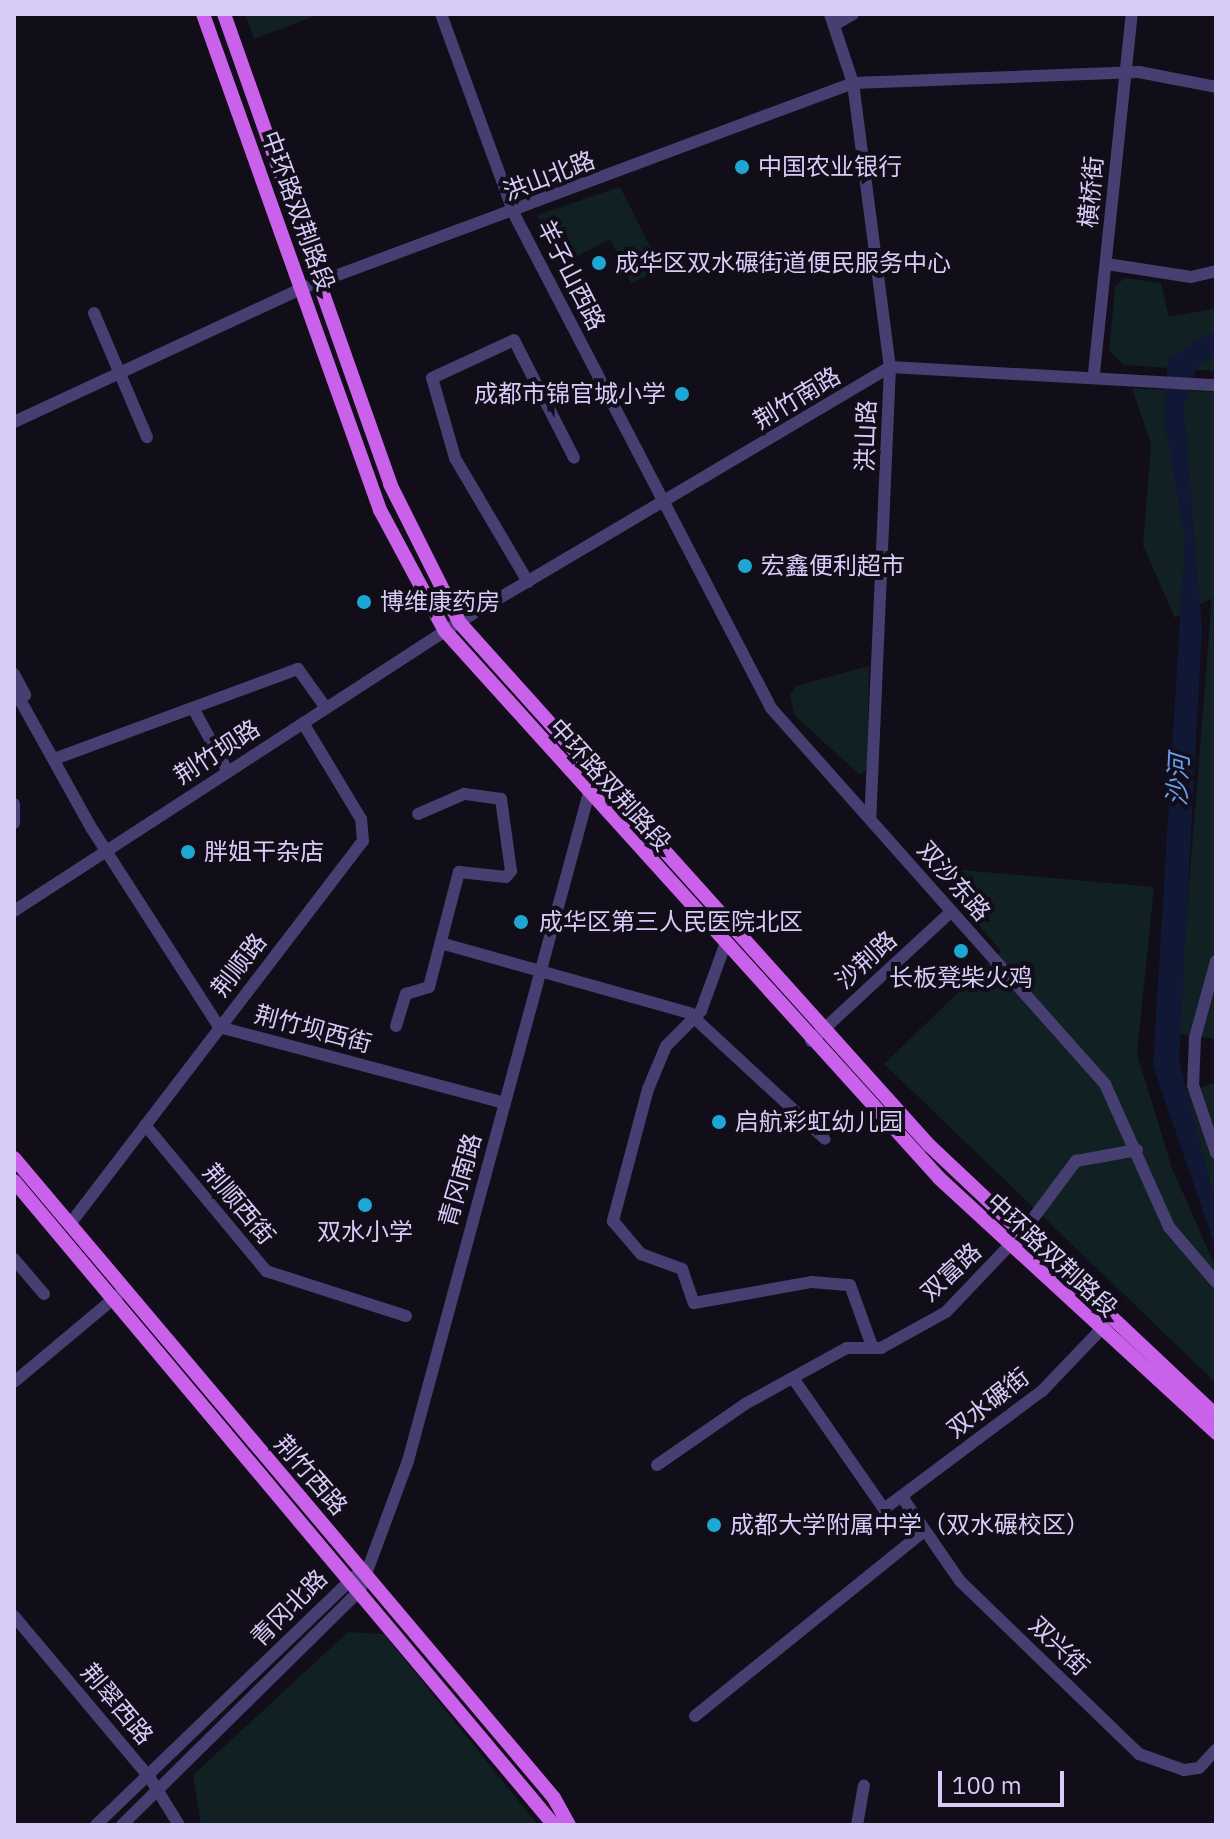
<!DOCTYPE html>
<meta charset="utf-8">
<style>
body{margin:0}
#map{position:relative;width:1230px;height:1839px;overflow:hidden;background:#110d19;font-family:"IBM Plex Sans","Noto Sans SC",sans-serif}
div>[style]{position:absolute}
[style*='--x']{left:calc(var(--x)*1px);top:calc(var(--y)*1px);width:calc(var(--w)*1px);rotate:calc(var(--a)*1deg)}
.green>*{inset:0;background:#112022}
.water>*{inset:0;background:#101835}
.minor>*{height:12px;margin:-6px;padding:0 6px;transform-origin:6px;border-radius:6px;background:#473e72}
.major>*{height:14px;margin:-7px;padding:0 7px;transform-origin:7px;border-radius:7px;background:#ca61ea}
.dots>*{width:22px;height:22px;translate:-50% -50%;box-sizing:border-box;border:4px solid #110d19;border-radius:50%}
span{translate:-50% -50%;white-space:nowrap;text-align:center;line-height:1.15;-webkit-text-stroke:8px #110d19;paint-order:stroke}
.poi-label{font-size:24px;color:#d7ccf8}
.left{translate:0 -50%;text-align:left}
.right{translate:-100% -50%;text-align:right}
.street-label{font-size:24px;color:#d7ccf8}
.water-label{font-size:26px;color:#679beb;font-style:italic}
.frame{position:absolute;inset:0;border:16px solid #d7ccf8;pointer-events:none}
.scale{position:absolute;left:938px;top:1771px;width:126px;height:36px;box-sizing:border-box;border:4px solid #d7ccf8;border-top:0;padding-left:10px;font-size:24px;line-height:28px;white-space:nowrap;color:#d7ccf8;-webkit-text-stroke:6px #110d19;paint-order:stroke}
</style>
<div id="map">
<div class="green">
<div style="clip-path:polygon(245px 14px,320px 14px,254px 39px)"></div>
<div style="clip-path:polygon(620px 187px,662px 270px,631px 283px,610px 239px,563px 264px,537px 215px)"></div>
<div style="clip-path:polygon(1124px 278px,1161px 283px,1169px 317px,1216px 308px,1216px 371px,1124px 365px,1109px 350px,1115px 287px)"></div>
<div style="clip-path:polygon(1132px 388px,1216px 392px,1216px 1039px,1177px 1034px,1212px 598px,1175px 618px,1143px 546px,1151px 444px)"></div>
<div style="clip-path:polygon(869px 666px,867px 769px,860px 775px,794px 715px,790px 695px,796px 686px)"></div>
<div style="clip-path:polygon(928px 867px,1154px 887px,1137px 1054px,1172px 1168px,1216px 1268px,1216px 1383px,884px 1064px,1001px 951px)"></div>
<div style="clip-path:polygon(1216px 1082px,1216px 1207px,1186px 1092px)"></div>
<div style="clip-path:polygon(348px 1632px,384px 1634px,538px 1825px,201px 1825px,193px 1775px)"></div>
</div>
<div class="water">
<div style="clip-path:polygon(1216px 330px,1216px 357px,1198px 364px,1184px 407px,1202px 629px,1179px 1060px,1216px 1207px,1216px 1249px,1153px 1066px,1185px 535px,1164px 420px,1168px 358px)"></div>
</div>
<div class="minor">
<div style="--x:441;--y:14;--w:213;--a:69.9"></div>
<div style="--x:514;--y:214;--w:557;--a:62.51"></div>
<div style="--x:771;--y:708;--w:503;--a:48.39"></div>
<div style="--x:1105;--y:1084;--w:157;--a:65.9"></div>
<div style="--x:1169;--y:1227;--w:72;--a:49.5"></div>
<div style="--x:830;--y:14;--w:73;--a:71.6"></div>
<div style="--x:853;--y:83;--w:286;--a:82.6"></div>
<div style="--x:890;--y:367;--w:450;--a:92.5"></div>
<div style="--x:834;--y:25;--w:22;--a:-30"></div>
<div style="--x:1107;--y:264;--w:85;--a:8.8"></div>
<div style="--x:1191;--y:277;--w:26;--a:-13"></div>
<div style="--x:94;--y:313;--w:135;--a:66.9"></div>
<div style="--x:1094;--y:373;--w:361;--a:-84"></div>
<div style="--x:14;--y:422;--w:319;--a:-24.9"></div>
<div style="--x:303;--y:288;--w:587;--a:-20.44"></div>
<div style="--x:853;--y:83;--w:286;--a:-2.2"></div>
<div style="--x:1139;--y:72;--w:78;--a:11"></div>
<div style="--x:528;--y:582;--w:144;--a:-120.5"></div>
<div style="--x:455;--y:458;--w:83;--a:-106"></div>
<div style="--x:432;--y:378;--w:90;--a:-24.9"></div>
<div style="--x:514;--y:340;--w:132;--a:63"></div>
<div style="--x:14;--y:674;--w:24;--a:62"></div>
<div style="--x:14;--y:689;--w:160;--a:60.9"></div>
<div style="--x:92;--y:829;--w:235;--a:57.3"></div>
<div style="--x:219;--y:1027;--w:295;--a:14.9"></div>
<div style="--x:193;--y:708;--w:73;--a:61.3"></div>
<div style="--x:57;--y:758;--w:257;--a:-20.3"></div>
<div style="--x:298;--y:669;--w:48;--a:54.3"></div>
<div style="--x:14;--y:804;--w:19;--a:90"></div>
<div style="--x:14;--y:911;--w:531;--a:-33"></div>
<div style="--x:459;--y:622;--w:501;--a:-30.61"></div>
<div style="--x:890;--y:367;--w:326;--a:3.2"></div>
<div style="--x:444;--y:944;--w:255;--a:15.7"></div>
<div style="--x:689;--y:1013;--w:185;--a:42.8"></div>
<div style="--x:725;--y:945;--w:70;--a:110"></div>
<div style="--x:701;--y:1011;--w:49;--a:135"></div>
<div style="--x:666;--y:1046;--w:47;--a:112.7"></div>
<div style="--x:648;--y:1089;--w:137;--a:104.9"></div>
<div style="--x:613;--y:1221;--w:43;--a:49.7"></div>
<div style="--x:641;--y:1254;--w:44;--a:20.1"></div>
<div style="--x:682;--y:1269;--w:36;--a:71"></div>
<div style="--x:694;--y:1303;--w:120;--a:-10.1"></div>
<div style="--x:812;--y:1282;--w:38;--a:5"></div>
<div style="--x:850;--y:1285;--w:65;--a:70.2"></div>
<div style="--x:1216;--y:961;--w:80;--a:105.3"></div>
<div style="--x:1195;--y:1038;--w:47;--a:92.4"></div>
<div style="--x:1193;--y:1085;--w:72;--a:71.3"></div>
<div style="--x:396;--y:1026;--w:34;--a:-73"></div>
<div style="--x:406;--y:994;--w:24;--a:-17"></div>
<div style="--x:429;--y:987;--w:119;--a:-75.4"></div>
<div style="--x:459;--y:872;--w:47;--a:6.1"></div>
<div style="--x:506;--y:877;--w:8;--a:-50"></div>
<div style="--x:511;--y:871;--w:73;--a:-97.9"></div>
<div style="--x:501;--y:799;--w:37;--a:-172"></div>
<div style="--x:464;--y:794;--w:50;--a:156.5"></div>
<div style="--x:811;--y:1041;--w:190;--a:-42.7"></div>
<div style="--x:145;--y:1125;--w:190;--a:50.3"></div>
<div style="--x:266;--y:1271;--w:147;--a:17.8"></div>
<div style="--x:70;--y:1224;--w:482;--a:-52.6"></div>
<div style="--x:363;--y:841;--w:22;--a:-95"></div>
<div style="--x:361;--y:819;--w:112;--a:-121.1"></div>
<div style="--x:1020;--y:1236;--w:94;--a:-53.3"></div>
<div style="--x:1076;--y:1161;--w:62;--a:-10.2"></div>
<div style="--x:14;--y:1259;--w:46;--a:49.4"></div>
<div style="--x:795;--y:1381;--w:156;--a:55.2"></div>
<div style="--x:884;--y:1509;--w:197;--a:-36.8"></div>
<div style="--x:1042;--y:1391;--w:94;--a:-46.3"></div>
<div style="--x:14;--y:1382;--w:136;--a:-39.9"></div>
<div style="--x:657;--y:1465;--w:107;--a:-34.7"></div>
<div style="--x:745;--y:1404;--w:116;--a:-28.8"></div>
<div style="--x:847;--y:1348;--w:34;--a:0"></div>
<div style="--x:881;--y:1348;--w:74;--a:-29"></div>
<div style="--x:946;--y:1312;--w:90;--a:-46.4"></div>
<div style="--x:902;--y:1497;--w:102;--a:55.4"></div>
<div style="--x:960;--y:1581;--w:249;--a:44"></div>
<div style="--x:1139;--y:1754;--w:48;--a:19.6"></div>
<div style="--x:1184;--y:1770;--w:15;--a:-8"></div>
<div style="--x:1199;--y:1768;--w:25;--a:-47"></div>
<div style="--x:14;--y:1616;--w:212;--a:50"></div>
<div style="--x:150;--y:1778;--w:55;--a:58.3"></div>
<div style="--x:695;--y:1716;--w:292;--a:-38.9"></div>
<div style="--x:96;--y:1825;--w:359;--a:-43.9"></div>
<div style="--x:122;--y:1825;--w:334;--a:-44.6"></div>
<div style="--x:360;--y:1590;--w:138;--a:-69.6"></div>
<div style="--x:408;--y:1461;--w:689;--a:-74.85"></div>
<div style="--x:857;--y:1825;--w:40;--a:-80"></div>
</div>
<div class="major">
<div style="--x:203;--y:14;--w:527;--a:70.36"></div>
<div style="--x:380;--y:510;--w:137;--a:61.8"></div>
<div style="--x:445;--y:631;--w:737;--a:47.91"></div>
<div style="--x:939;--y:1178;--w:377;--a:42.6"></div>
<div style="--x:224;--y:14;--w:498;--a:70.5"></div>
<div style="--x:390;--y:484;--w:154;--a:63.4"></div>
<div style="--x:459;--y:622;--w:703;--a:48.06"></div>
<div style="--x:929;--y:1145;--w:394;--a:43.3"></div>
<div style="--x:14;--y:1158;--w:837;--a:49.84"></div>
<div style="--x:554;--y:1798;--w:31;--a:61"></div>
<div style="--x:14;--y:1181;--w:840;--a:50.02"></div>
</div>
<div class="dots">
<div style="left:742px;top:167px;background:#1ca7d4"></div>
<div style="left:599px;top:263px;background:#1ca7d4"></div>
<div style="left:682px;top:394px;background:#1ca7d4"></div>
<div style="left:745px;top:566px;background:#1ca7d4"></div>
<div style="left:364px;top:602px;background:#1ca7d4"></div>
<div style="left:188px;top:852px;background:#1ca7d4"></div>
<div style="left:521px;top:922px;background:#1ca7d4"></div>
<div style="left:961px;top:951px;background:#1ca7d4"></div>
<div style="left:719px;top:1122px;background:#1ca7d4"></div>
<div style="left:365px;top:1205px;background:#1ca7d4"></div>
<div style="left:714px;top:1525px;background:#1ca7d4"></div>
</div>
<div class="poi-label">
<span class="left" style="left:758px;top:167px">中国农业银行</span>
<span class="left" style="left:615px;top:263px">成华区双水碾街道便民服务中心</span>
<span class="right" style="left:666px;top:394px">成都市锦官城小学</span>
<span class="left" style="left:761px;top:566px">宏鑫便利超市</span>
<span class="left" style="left:380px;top:602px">博维康药房</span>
<span class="left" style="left:204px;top:852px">胖姐干杂店</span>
<span class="left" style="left:539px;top:922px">成华区第三人民医院北区</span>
<span style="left:961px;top:978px">长板凳柴火鸡</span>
<span class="left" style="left:735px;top:1122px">启航彩虹幼儿园</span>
<span style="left:365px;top:1232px">双水小学</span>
<span class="left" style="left:730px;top:1525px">成都大学附属中学（双水碾校区）</span>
</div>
<div class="street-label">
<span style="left:549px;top:176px;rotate:-21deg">洪山北路</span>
<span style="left:1091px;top:192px;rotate:-85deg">横桥街</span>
<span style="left:298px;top:211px;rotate:70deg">中环路双荆路段</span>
<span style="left:571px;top:275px;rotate:63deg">羊子山西路</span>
<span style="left:797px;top:398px;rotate:-31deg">荆竹南路</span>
<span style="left:866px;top:436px;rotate:-88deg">洪山路</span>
<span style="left:217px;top:752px;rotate:-33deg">荆竹坝路</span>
<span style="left:610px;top:785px;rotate:48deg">中环路双荆路段</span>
<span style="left:954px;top:881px;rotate:49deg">双沙东路</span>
<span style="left:866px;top:960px;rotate:-42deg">沙荆路</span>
<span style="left:239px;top:965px;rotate:-52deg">荆顺路</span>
<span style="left:313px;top:1029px;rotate:15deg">荆竹坝西街</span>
<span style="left:460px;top:1180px;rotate:-74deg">青冈南路</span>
<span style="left:239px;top:1204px;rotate:50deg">荆顺西街</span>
<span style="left:1052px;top:1255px;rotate:43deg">中环路双荆路段</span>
<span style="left:951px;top:1272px;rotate:-43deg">双富路</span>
<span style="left:988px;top:1403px;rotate:-38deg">双水碾街</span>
<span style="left:311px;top:1475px;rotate:49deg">荆竹西路</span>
<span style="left:289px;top:1608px;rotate:-45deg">青冈北路</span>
<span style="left:1059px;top:1646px;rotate:44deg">双兴街</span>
<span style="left:117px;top:1704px;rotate:50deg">荆翠西路</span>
</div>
<div class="water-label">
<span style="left:1178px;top:780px;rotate:-87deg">沙河</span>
</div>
<div class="frame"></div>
<div class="scale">100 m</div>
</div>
